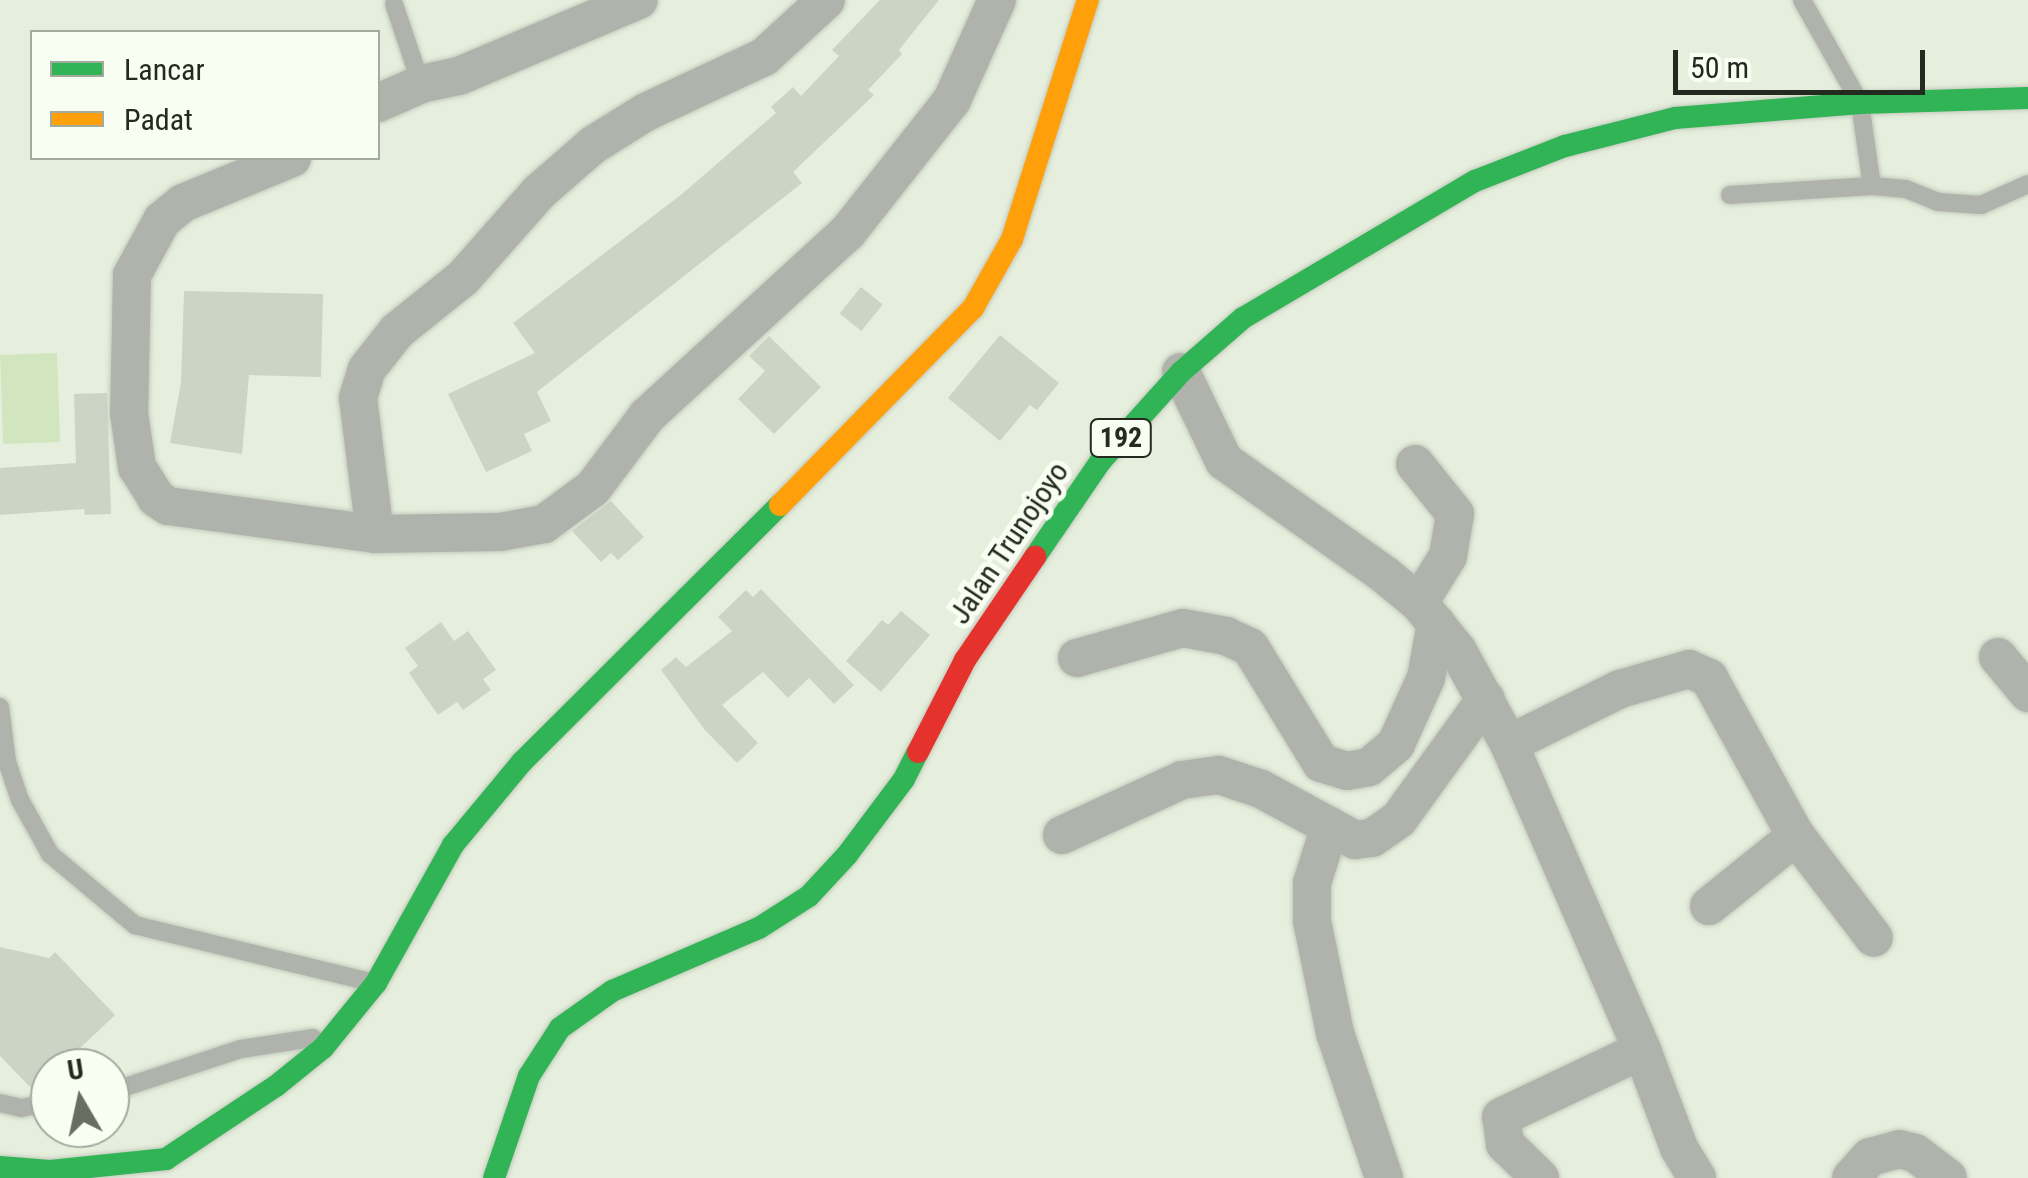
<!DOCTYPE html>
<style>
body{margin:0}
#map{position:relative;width:2028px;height:1178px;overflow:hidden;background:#e6efdd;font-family:"Roboto Condensed",sans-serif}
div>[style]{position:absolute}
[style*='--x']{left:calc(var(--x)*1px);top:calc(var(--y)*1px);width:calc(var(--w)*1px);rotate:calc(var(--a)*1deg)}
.green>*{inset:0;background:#d1e6be;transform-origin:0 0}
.building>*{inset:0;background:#ccd4c6;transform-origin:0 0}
.roads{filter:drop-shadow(0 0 2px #c3cabc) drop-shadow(0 0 2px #c3cabc)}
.lane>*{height:18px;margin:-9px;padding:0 9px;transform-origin:9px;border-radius:9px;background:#afb3ac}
.street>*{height:38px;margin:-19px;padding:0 19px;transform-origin:19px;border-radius:19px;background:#afb3ac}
.fast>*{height:22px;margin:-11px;padding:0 11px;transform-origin:11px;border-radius:11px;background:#30b455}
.slow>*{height:22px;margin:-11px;padding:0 11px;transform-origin:11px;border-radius:11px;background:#ff9f0a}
.jam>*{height:22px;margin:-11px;padding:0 11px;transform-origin:11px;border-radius:11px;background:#e5322d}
span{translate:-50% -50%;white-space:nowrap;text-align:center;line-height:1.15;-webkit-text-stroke:10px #f8fff2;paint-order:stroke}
.shield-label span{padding:2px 8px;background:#f8fff2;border:2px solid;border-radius:8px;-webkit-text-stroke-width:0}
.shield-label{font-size:28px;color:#242a1f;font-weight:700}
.street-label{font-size:30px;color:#242a1f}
.legend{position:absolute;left:30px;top:30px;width:350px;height:130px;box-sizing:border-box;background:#f8fff2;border:2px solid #a3aa9e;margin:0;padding:12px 18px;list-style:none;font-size:30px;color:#242a1f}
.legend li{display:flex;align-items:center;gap:20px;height:50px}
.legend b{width:50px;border:2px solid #a3aa9e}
.north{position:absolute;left:30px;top:1048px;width:100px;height:100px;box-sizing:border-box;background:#f8fff2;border:2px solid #a3aa9e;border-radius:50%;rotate:351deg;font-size:28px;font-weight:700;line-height:40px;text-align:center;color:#242a1f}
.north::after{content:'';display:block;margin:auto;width:35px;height:45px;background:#686f62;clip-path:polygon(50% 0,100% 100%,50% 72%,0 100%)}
.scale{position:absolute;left:1673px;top:50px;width:252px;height:45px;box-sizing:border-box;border:5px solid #242a1f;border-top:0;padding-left:12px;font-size:30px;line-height:35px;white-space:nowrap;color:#242a1f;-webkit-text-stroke:8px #f8fff2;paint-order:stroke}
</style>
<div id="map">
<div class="green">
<div style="left:57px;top:353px;width:89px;height:57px;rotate:88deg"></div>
</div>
<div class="building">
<div style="clip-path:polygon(880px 0,939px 0,899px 50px,902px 54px,868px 90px,874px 95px,793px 172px,802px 183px,537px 392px,551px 421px,524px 434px,532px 451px,486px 472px,448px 394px,535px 353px,513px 323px,682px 194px,776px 113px,771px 107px,793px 87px,801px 96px,839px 56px,832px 50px)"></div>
<div style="left:861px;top:287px;width:28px;height:34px;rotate:39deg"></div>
<div style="clip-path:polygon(184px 291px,323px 294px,321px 377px,249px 375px,242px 454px,170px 443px,181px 382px)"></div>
<div style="clip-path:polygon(1000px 335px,1059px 383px,1037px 410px,1030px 405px,1000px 441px,948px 398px)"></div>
<div style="clip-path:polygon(769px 336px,821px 387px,774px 434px,738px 399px,765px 371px,749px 356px)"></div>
<div style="clip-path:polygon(107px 393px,111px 514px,85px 515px,84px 509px,0 515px,0 468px,76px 463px,74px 394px)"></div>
<div style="clip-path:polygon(611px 501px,644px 537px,618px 560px,611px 553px,601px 562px,572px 531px)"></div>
<div style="clip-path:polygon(761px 589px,854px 685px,834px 704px,809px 678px,788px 698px,763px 672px,722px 705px,758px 743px,737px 763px,704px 729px,661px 670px,676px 657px,686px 667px,732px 631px,718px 617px,746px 590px,753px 597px)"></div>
<div style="clip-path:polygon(901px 611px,930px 635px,881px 692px,846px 661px,882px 620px,888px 625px)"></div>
<div style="clip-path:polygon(441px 622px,454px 641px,468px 631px,496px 670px,483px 679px,491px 690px,463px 710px,457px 702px,438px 715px,409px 673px,418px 666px,405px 648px)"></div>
<div style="clip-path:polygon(0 947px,49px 958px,55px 952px,115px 1015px,59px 1068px,50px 1068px,50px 1076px,34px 1091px,0 1056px)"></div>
</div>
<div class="roads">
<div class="lane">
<div style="--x:1802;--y:0;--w:118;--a:60.6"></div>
<div style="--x:1860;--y:103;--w:84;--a:81.8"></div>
<div style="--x:394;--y:4;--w:84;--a:71.4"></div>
<div style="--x:1730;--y:195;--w:142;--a:-3.6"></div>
<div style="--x:1872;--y:186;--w:34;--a:5"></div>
<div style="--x:1906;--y:189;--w:35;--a:22"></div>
<div style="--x:1939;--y:202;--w:42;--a:4.1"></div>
<div style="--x:1981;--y:205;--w:51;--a:-24.1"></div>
<div style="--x:0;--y:707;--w:55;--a:82.7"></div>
<div style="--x:7;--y:762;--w:40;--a:71.1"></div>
<div style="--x:20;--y:800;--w:62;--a:60.9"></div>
<div style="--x:50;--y:854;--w:111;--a:39.9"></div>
<div style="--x:135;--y:925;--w:243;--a:13.6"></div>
<div style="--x:110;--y:1092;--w:138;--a:-18.2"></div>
<div style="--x:241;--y:1049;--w:73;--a:-8.7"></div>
<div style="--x:0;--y:1103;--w:22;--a:13"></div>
<div style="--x:21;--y:1108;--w:29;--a:-10"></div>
</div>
<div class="street">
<div style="--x:378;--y:103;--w:47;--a:-23.8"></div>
<div style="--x:421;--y:84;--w:39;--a:-12"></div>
<div style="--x:459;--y:76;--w:195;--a:-22.9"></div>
<div style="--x:292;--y:158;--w:118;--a:157.6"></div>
<div style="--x:183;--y:203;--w:27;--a:141"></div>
<div style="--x:162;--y:220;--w:63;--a:118.6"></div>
<div style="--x:132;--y:275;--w:138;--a:91.2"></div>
<div style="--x:129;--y:413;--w:55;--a:81.6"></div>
<div style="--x:137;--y:467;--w:36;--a:58"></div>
<div style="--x:156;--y:498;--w:14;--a:34"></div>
<div style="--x:168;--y:506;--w:209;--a:7.7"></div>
<div style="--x:375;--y:534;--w:125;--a:-0.9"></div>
<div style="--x:500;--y:532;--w:45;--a:-10.3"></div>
<div style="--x:544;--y:524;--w:61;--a:-36.3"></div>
<div style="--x:593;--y:488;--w:90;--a:-53.1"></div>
<div style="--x:647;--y:416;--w:271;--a:-42.5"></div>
<div style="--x:847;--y:233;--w:169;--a:-51.7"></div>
<div style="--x:952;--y:100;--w:110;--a:-65.8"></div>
<div style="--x:1181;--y:372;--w:99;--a:64.2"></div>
<div style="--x:1224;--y:461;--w:197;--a:35.3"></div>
<div style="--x:1385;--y:575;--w:44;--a:39.5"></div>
<div style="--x:1419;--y:603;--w:62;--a:50.9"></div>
<div style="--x:1458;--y:651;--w:106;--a:61.3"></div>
<div style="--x:1509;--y:744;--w:334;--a:66.5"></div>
<div style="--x:1642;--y:1050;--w:105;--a:69.3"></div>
<div style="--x:1679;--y:1148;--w:35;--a:59"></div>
<div style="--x:1415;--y:464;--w:64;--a:51.3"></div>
<div style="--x:1455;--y:514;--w:43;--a:99.5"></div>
<div style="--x:1448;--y:556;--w:55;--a:121.7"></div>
<div style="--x:375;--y:534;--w:137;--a:-97.1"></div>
<div style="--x:358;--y:398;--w:30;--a:-73"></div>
<div style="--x:367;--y:369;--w:48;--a:-51.7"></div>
<div style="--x:397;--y:331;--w:85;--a:-38.8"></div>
<div style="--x:463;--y:278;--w:115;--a:-48.5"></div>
<div style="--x:539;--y:192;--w:72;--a:-41"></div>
<div style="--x:593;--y:145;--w:62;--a:-31.9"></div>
<div style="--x:646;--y:112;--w:130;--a:-25"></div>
<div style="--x:764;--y:57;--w:84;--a:-42.6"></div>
<div style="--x:1998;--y:657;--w:47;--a:50.2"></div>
<div style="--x:1077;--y:658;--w:110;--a:-15.8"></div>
<div style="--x:1183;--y:628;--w:44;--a:10.5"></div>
<div style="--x:1226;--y:636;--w:26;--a:25"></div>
<div style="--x:1250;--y:647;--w:136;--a:58.5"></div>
<div style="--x:1321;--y:763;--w:27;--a:17"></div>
<div style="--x:1347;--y:771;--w:22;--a:-10"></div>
<div style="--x:1369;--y:767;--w:35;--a:-40"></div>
<div style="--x:1396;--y:744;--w:72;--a:-65.6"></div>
<div style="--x:1426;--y:678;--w:56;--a:-79.7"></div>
<div style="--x:1509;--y:744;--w:124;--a:-26.4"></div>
<div style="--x:1620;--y:689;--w:72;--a:-16.2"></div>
<div style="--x:1689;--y:669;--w:22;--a:24"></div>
<div style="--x:1709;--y:678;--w:180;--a:61.2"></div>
<div style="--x:1796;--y:836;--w:128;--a:52.6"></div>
<div style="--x:1330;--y:826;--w:60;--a:107.5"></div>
<div style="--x:1312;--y:883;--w:38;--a:90"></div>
<div style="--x:1312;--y:921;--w:114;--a:78.4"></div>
<div style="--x:1335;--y:1033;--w:153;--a:71.3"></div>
<div style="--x:1062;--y:835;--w:132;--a:-24.6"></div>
<div style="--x:1182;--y:780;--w:37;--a:-8"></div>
<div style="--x:1219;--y:775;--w:44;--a:18.4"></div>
<div style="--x:1261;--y:789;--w:107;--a:28.5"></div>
<div style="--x:1355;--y:840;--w:17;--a:-7"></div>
<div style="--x:1372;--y:838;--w:33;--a:-35"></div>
<div style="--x:1399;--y:819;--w:148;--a:-54.1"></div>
<div style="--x:1709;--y:906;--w:112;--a:-38.8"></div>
<div style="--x:1540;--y:1178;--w:49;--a:-135.8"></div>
<div style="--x:1505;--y:1144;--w:27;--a:-98"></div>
<div style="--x:1501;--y:1117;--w:156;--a:-25.4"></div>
<div style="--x:1851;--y:1178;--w:28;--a:-48"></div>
<div style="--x:1870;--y:1157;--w:30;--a:-15"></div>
<div style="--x:1899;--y:1149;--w:16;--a:14"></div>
<div style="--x:1915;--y:1153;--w:41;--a:37.1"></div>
</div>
<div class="fast">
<div style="--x:1035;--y:557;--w:115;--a:-55.6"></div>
<div style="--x:1100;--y:462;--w:121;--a:-48"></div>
<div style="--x:1181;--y:372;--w:82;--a:-41.1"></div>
<div style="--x:1243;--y:318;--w:269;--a:-30.6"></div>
<div style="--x:1475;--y:181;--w:97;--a:-21.3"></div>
<div style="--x:1565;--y:146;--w:114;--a:-14.3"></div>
<div style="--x:1675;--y:118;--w:186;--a:-4.6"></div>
<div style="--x:1860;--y:103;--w:168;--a:-1.7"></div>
<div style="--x:0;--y:1167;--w:50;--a:4.6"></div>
<div style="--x:50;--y:1171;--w:117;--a:-5.9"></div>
<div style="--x:166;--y:1159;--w:132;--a:-33.6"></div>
<div style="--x:276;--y:1086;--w:60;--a:-39"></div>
<div style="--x:323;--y:1048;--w:84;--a:-50.8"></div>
<div style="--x:376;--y:983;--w:158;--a:-60.8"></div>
<div style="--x:453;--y:845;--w:108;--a:-50.3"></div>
<div style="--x:522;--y:762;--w:364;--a:-44.9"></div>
<div style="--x:494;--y:1178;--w:108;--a:-71.1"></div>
<div style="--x:529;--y:1076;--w:57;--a:-57.1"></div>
<div style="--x:560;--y:1028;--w:64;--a:-35.4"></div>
<div style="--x:612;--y:991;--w:160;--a:-23.2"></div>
<div style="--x:759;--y:928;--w:59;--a:-32.6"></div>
<div style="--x:809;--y:896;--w:56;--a:-47.2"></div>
<div style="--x:847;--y:855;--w:95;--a:-53.1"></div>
<div style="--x:904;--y:779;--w:30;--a:-63"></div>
</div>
<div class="slow">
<div style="--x:780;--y:505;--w:276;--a:-45.6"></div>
<div style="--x:973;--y:308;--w:79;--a:-60.5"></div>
<div style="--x:1012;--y:239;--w:251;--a:-72.4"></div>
</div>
<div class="jam">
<div style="--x:918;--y:752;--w:103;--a:-62.9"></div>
<div style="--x:965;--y:660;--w:125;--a:-55.8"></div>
</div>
</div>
<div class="shield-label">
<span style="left:1121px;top:438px">192</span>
</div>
<div class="street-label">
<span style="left:1009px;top:543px;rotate:-56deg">Jalan Trunojoyo</span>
</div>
<ul class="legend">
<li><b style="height:12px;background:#30b455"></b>Lancar</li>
<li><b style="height:12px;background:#ff9f0a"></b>Padat</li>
</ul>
<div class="north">U</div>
<div class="scale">50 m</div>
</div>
